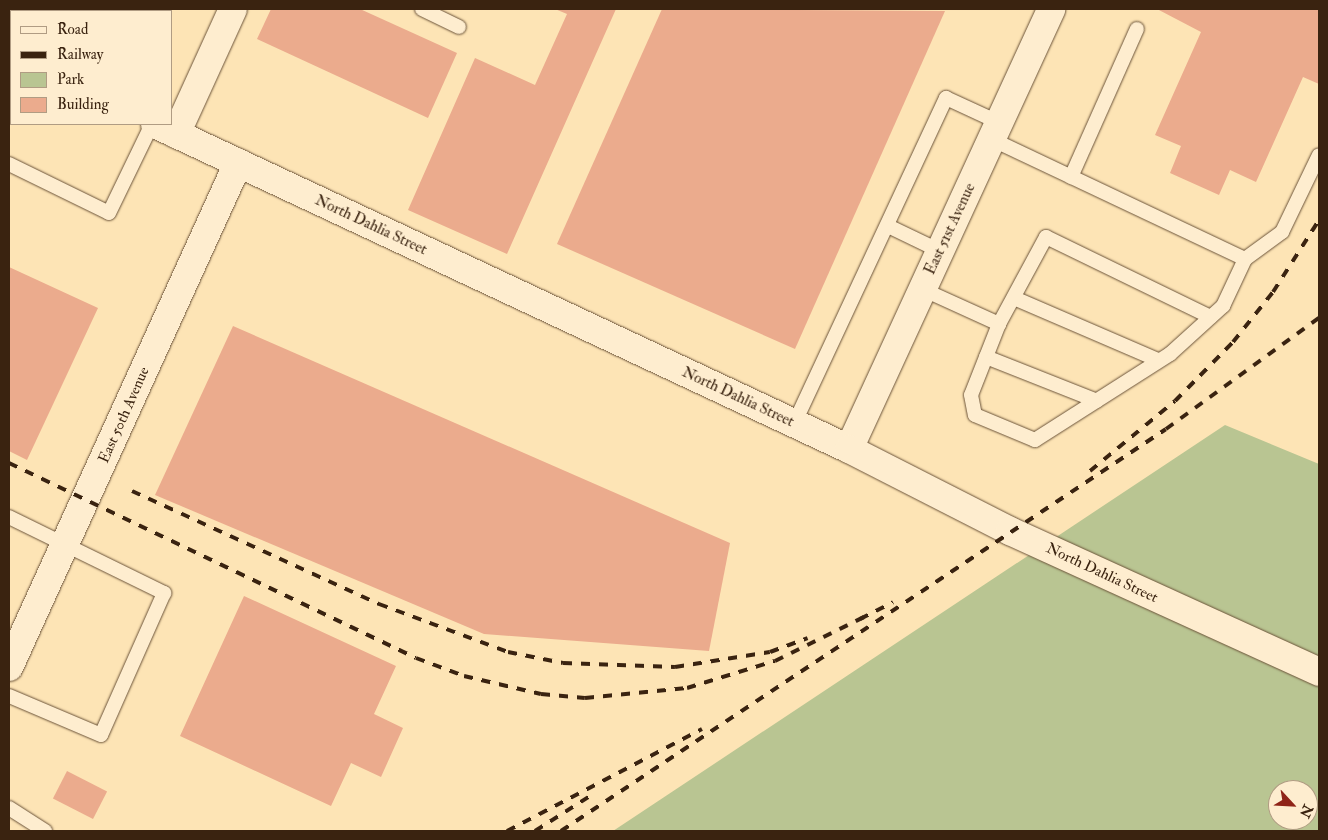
<!DOCTYPE html>
<style>
body{margin:0}
#map{position:relative;width:1328px;height:840px;overflow:hidden;background:#fde4b5;font-family:"IM FELL Double Pica",serif}
div>[style]{position:absolute}
[style*='--x']{left:calc(var(--x)*1px);top:calc(var(--y)*1px);width:calc(var(--w)*1px);rotate:calc(var(--a)*1deg)}
.green>*{inset:0;background:#b9c592}
.building>*{inset:0;background:#ebab8d;transform-origin:0 0}
.roads{filter:drop-shadow(0 0 1px #6b5339) drop-shadow(0 0 1px #6b5339)}
.service>*{height:14px;margin:-7px;padding:0 7px;transform-origin:7px;border-radius:7px;background:#feedcf}
.minor>*{height:28px;margin:-14px;padding:0 14px;transform-origin:14px;border-radius:14px;background:#feedcf}
.tertiary>*{height:28px;margin:-14px;padding:0 14px;transform-origin:14px;border-radius:14px;background:#feedcf}
.rail>*{height:4px;margin-top:-2px;transform-origin:0;background:repeating-linear-gradient(90deg,#3a2310 0 9px,transparent 0 18px)}
span{translate:-50% -50%;white-space:nowrap;text-align:center;line-height:1.15;-webkit-text-stroke:4.5px #feedcf;paint-order:stroke}
.street-label{font-size:15px;color:#3a2310}
.frame{position:absolute;inset:0;border:10px solid #3a2310;pointer-events:none}
.legend{position:absolute;left:10px;top:10px;width:162px;height:115px;box-sizing:border-box;background:#feedcf;border:1px solid #b09c83;margin:0;padding:6px 9px;list-style:none;font-size:15px;color:#3a2310}
.legend li{display:flex;align-items:center;gap:10px;height:25px}
.legend b{width:25px;border:1px solid #b09c83}
.north{position:absolute;left:1268px;top:780px;width:50px;height:50px;box-sizing:border-box;background:#feedcf;border:1px solid #b09c83;border-radius:50%;rotate:115deg;font-size:14px;font-weight:700;line-height:20px;text-align:center;color:#3a2310}
.north::after{content:'';display:block;margin:auto;width:18px;height:22px;background:#8f2418;clip-path:polygon(50% 0,100% 100%,50% 72%,0 100%)}
</style>
<div id="map">
<div class="green">
<div style="clip-path:polygon(evenodd,1225px 425px,1319px 464px,1319px 831px,613px 831px,1225px 425px,1278px 790px,1308px 790px,1308px 820px,1278px 820px,1278px 790px)"></div>
</div>
<div class="building">
<div style="clip-path:polygon(271px 9px,360px 9px,457px 53px,428px 118px,257px 39px)"></div>
<div style="clip-path:polygon(555px 9px,616px 9px,507px 254px,408px 210px,475px 58px,535px 85px,567px 14px)"></div>
<div style="clip-path:polygon(662px 9px,945px 11px,795px 349px,557px 244px)"></div>
<div style="clip-path:polygon(1157px 9px,1319px 9px,1319px 84px,1303px 77px,1256px 182px,1230px 170px,1219px 195px,1170px 173px,1181px 146px,1155px 135px,1201px 32px)"></div>
<div style="clip-path:polygon(9px 267px,98px 308px,27px 460px,9px 451px)"></div>
<div style="clip-path:polygon(233px 326px,730px 543px,709px 651px,484px 634px,155px 495px)"></div>
<div style="clip-path:polygon(244px 596px,396px 666px,374px 714px,403px 728px,381px 777px,351px 763px,331px 806px,180px 736px)"></div>
<div style="left:67px;top:771px;width:45px;height:31px;rotate:27deg"></div>
</div>
<div class="roads">
<div class="service">
<div style="--x:422;--y:9;--w:41;--a:25.9"></div>
<div style="--x:9;--y:164;--w:111;--a:26.1"></div>
<div style="--x:109;--y:213;--w:99;--a:-64.2"></div>
<div style="--x:1071;--y:177;--w:162;--a:-66"></div>
<div style="--x:888;--y:226;--w:58;--a:25.7"></div>
<div style="--x:1245;--y:259;--w:46;--a:-36.1"></div>
<div style="--x:1282;--y:232;--w:85;--a:-64.3"></div>
<div style="--x:922;--y:289;--w:85;--a:24.4"></div>
<div style="--x:999;--y:324;--w:76;--a:111.5"></div>
<div style="--x:971;--y:395;--w:20;--a:79"></div>
<div style="--x:975;--y:415;--w:65;--a:22.6"></div>
<div style="--x:1035;--y:440;--w:160;--a:-32.5"></div>
<div style="--x:1170;--y:354;--w:72;--a:-42.2"></div>
<div style="--x:1223;--y:306;--w:52;--a:-64.9"></div>
<div style="--x:1245;--y:259;--w:281;--a:-154.7"></div>
<div style="--x:1014;--y:298;--w:157;--a:23.3"></div>
<div style="--x:999;--y:324;--w:99;--a:-61.6"></div>
<div style="--x:1046;--y:237;--w:183;--a:25.9"></div>
<div style="--x:986;--y:357;--w:119;--a:21.6"></div>
<div style="--x:794;--y:424;--w:360;--a:-65"></div>
<div style="--x:946;--y:98;--w:57;--a:24.8"></div>
<div style="--x:9;--y:517;--w:173;--a:26.1"></div>
<div style="--x:164;--y:593;--w:155;--a:113.9"></div>
<div style="--x:101;--y:735;--w:100;--a:-157"></div>
<div style="--x:9;--y:808;--w:43;--a:32.6"></div>
</div>
<div class="minor">
<div style="--x:176;--y:134;--w:137;--a:-65.5"></div>
<div style="--x:849;--y:449;--w:484;--a:-65.3"></div>
<div style="--x:9;--y:667;--w:554;--a:-65.56"></div>
</div>
<div class="tertiary">
<div style="--x:9;--y:55;--w:2;--a:27"></div>
<div style="--x:155;--y:124;--w:766;--a:25.09"></div>
<div style="--x:849;--y:449;--w:181;--a:27"></div>
<div style="--x:1010;--y:531;--w:340;--a:24.5"></div>
</div>
</div>
<div class="rail">
<div style="--x:9;--y:463;--w:451;--a:25.6"></div>
<div style="--x:416;--y:658;--w:51;--a:20.6"></div>
<div style="--x:464;--y:676;--w:79;--a:13.2"></div>
<div style="--x:541;--y:694;--w:44;--a:5.2"></div>
<div style="--x:585;--y:698;--w:102;--a:-5.6"></div>
<div style="--x:687;--y:688;--w:92;--a:-17.1"></div>
<div style="--x:775;--y:661;--w:99;--a:-26.3"></div>
<div style="--x:1090;--y:471;--w:110;--a:-39.5"></div>
<div style="--x:1175;--y:401;--w:83;--a:-45.5"></div>
<div style="--x:1233;--y:342;--w:64;--a:-51.3"></div>
<div style="--x:1273;--y:292;--w:85;--a:-57.4"></div>
<div style="--x:132;--y:491;--w:272;--a:24.6"></div>
<div style="--x:379;--y:604;--w:138;--a:20.4"></div>
<div style="--x:508;--y:652;--w:56;--a:11.3"></div>
<div style="--x:563;--y:663;--w:112;--a:2"></div>
<div style="--x:675;--y:667;--w:96;--a:-9"></div>
<div style="--x:770;--y:652;--w:40;--a:-20.2"></div>
<div style="--x:860;--y:619;--w:37;--a:-27"></div>
<div style="--x:507;--y:831;--w:220;--a:-27.6"></div>
<div style="--x:535;--y:831;--w:65;--a:-32.5"></div>
<div style="--x:561;--y:831;--w:726;--a:-33.6"></div>
<div style="--x:1166;--y:429;--w:189;--a:-36"></div>
</div>
<div class="street-label">
<span style="left:371px;top:225px;rotate:25deg">North Dahlia Street</span>
<span style="left:950px;top:229px;rotate:-65deg">East 51st Avenue</span>
<span style="left:738px;top:397px;rotate:25deg">North Dahlia Street</span>
<span style="left:124px;top:415px;rotate:-66deg">East 50th Avenue</span>
<span style="left:1102px;top:573px;rotate:25deg">North Dahlia Street</span>
</div>
<div class="frame"></div>
<ul class="legend">
<li><b style="height:6px;background:#feedcf"></b>Road</li>
<li><b style="height:6px;background:#3a2310"></b>Railway</li>
<li><b style="height:14px;background:#b9c592"></b>Park</li>
<li><b style="height:14px;background:#ebab8d"></b>Building</li>
</ul>
<div class="north">N</div>
</div>
